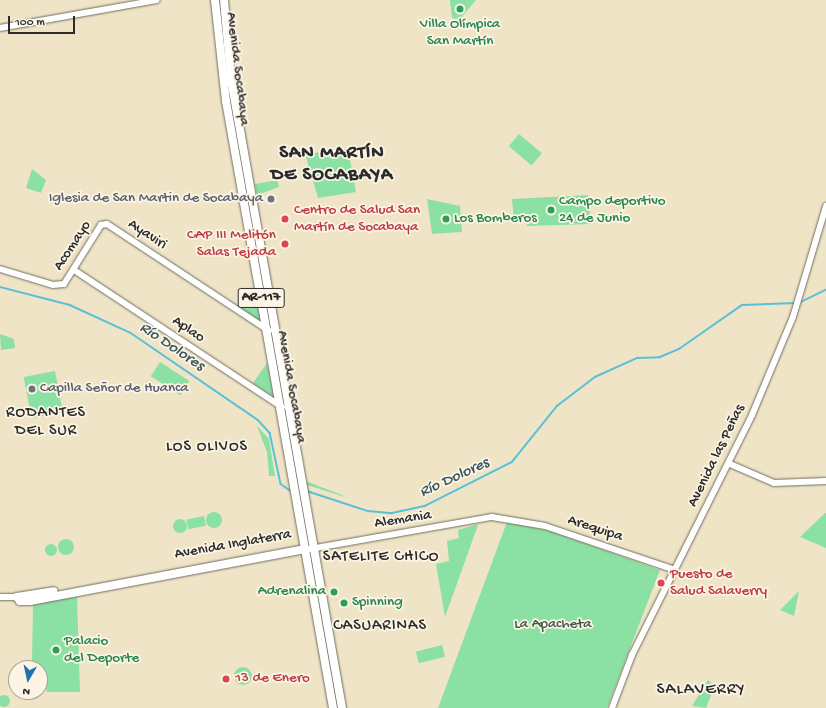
<!DOCTYPE html>
<meta charset="utf-8">
<style>
body{margin:0}
#map{position:relative;width:826px;height:708px;overflow:hidden;background:#efe5c6;font-family:"Gochi Hand",sans-serif}
div>[style]{position:absolute}
[style*='--x']{left:calc(var(--x)*1px);top:calc(var(--y)*1px);width:calc(var(--w)*1px);rotate:calc(var(--a)*1deg)}
.green>*{inset:0;background:#8be1a4;transform-origin:0 0}
.round{border-radius:50%}
.stream>*{height:1.5px;margin:-0.75px;padding:0 0.75px;transform-origin:0.75px;border-radius:0.75px;background:#5bbfd9}
.roads{filter:drop-shadow(0 0 1px #706c61) drop-shadow(0 0 1px #706c61)}
.minor>*{height:6px;margin:-3px;padding:0 3px;transform-origin:3px;border-radius:3px;background:#fff}
.major>*{height:8px;margin:-4px;padding:0 4px;transform-origin:4px;border-radius:4px;background:#fff}
.dots>*{width:11px;height:11px;translate:-50% -50%;box-sizing:border-box;border:2px solid #fcf5e5;border-radius:50%}
span{translate:-50% -50%;white-space:nowrap;text-align:center;line-height:1.15;-webkit-text-stroke:3.5px #fcf5e5;paint-order:stroke}
.shield-label span{padding:1px 3px;background:#fcf5e5;border:1px solid;border-radius:3px;-webkit-text-stroke-width:0}
.shield-label{font-size:14px;color:#2b2b2b;font-weight:700}
.leisure-label{font-size:15px;color:#27864d}
.left{translate:0 -50%;text-align:left}
.right{translate:-100% -50%;text-align:right}
.street-label{font-size:15px;color:#2b2b2b}
.worship-label{font-size:15px;color:#5b616d}
.health-label{font-size:15px;color:#be3a42}
.park-label{font-size:15px;color:#435849}
.water-label{font-size:16px;color:#39575f;font-style:italic}
.neighbourhood-label{font-size:16px;color:#2b2b2b;letter-spacing:1px}
.quarter-label{font-size:17px;color:#2b2b2b;letter-spacing:1px}
.district-label{font-size:19px;color:#2b2b2b;font-weight:700;letter-spacing:1px}
.north{position:absolute;left:8px;top:660px;width:40px;height:40px;box-sizing:border-box;background:#fcf5e5;border:1px solid #a8a49b;border-radius:50%;rotate:189deg;font-size:11px;font-weight:700;line-height:16px;text-align:center;color:#2b2b2b}
.north::after{content:'';display:block;margin:auto;width:14px;height:18px;background:#1f6fb2;clip-path:polygon(50% 0,100% 100%,50% 72%,0 100%)}
.scale{position:absolute;left:8px;top:16px;width:67px;height:18px;box-sizing:border-box;border:2px solid #2b2b2b;border-top:0;padding-left:5px;font-size:12px;line-height:14px;white-space:nowrap;color:#2b2b2b;-webkit-text-stroke:3px #fcf5e5;paint-order:stroke}
</style>
<div id="map">
<div class="green">
<div style="clip-path:polygon(450px 0,476px 0,459px 20px,452px 18px)"></div>
<div style="left:519px;top:134px;width:30px;height:16px;rotate:40deg"></div>
<div style="clip-path:polygon(348px 149px,356px 192px,318px 198px,305px 154px)"></div>
<div style="clip-path:polygon(32px 169px,46px 180px,41px 193px,26px 188px)"></div>
<div style="clip-path:polygon(277px 180px,279px 187px,257px 195px,255px 184px)"></div>
<div style="clip-path:polygon(588px 195px,591px 224px,527px 226px,526px 220px,514px 221px,512px 199px)"></div>
<div style="clip-path:polygon(427px 199px,460px 206px,462px 232px,432px 234px)"></div>
<div style="clip-path:polygon(258px 304px,262px 325px,235px 307px)"></div>
<div style="clip-path:polygon(0 334px,14px 339px,15px 348px,1px 350px)"></div>
<div style="left:160px;top:362px;width:35px;height:17px;rotate:33deg"></div>
<div style="clip-path:polygon(267px 363px,274px 397px,253px 383px)"></div>
<div style="left:55px;top:371px;width:42px;height:32px;rotate:79deg"></div>
<div style="clip-path:polygon(257px 426px,269px 439px,275px 476px,269px 476px,267px 452px)"></div>
<div style="clip-path:polygon(308px 482px,342px 495px,345px 497px,304px 484px)"></div>
<div class="round" style="left:206px;top:512px;width:16px;height:16px"></div>
<div style="clip-path:polygon(825px 513px,826px 513px,826px 548px,800px 537px)"></div>
<div style="left:204px;top:516px;width:10px;height:18px;rotate:79deg"></div>
<div class="round" style="left:173px;top:519px;width:14px;height:14px"></div>
<div style="clip-path:polygon(507px 522px,550px 531px,660px 570px,607px 708px,438px 708px)"></div>
<div style="clip-path:polygon(478px 524px,478px 525px,445px 617px,436px 564px,449px 561px,447px 541px,459px 538px,458px 530px)"></div>
<div class="round" style="left:58px;top:539px;width:16px;height:16px"></div>
<div class="round" style="left:45px;top:544px;width:12px;height:12px"></div>
<div style="clip-path:polygon(799px 591px,794px 616px,780px 610px)"></div>
<div style="clip-path:polygon(77px 597px,80px 692px,47px 692px,40px 668px,36px 668px,32px 660px,33px 604px)"></div>
<div style="left:442px;top:645px;width:12px;height:27px;rotate:76deg"></div>
<div class="round" style="left:234px;top:667px;width:18px;height:18px"></div>
<div style="clip-path:polygon(708px 680px,715px 686px,706px 708px,692px 706px)"></div>
<div class="round" style="left:-2px;top:695px;width:12px;height:12px"></div>
</div>
<div class="stream">
<div style="--x:0;--y:287;--w:72;--a:14.4"></div>
<div style="--x:70;--y:305;--w:67;--a:24.7"></div>
<div style="--x:131;--y:333;--w:154;--a:34.4"></div>
<div style="--x:258;--y:420;--w:18;--a:47"></div>
<div style="--x:270;--y:433;--w:52;--a:77.8"></div>
<div style="--x:281;--y:484;--w:12;--a:35"></div>
<div style="--x:801;--y:302;--w:28;--a:-26"></div>
<div style="--x:307;--y:491;--w:64;--a:18.2"></div>
<div style="--x:368;--y:511;--w:24;--a:5"></div>
<div style="--x:392;--y:513;--w:34;--a:-12"></div>
<div style="--x:425;--y:506;--w:97;--a:-26.8"></div>
<div style="--x:512;--y:462;--w:72;--a:-51.2"></div>
<div style="--x:557;--y:406;--w:48;--a:-37.3"></div>
<div style="--x:595;--y:377;--w:46;--a:-24.3"></div>
<div style="--x:637;--y:358;--w:23;--a:-2"></div>
<div style="--x:660;--y:357;--w:21;--a:-23"></div>
<div style="--x:679;--y:349;--w:77;--a:-34.9"></div>
<div style="--x:742;--y:305;--w:53;--a:-2.2"></div>
</div>
<div class="roads">
<div class="minor">
<div style="--x:0;--y:28;--w:159;--a:-10.1"></div>
<div style="--x:0;--y:269;--w:55;--a:16.8"></div>
<div style="--x:53;--y:285;--w:11;--a:-5"></div>
<div style="--x:64;--y:284;--w:70;--a:-57.9"></div>
<div style="--x:101;--y:225;--w:6;--a:-9"></div>
<div style="--x:107;--y:224;--w:194;--a:33.4"></div>
<div style="--x:74;--y:270;--w:249;--a:33.4"></div>
<div style="--x:730;--y:464;--w:48;--a:23.4"></div>
<div style="--x:774;--y:483;--w:52;--a:-2.2"></div>
<div style="--x:310;--y:549;--w:185;--a:-10"></div>
<div style="--x:492;--y:517;--w:54;--a:9.6"></div>
<div style="--x:545;--y:526;--w:137;--a:18.7"></div>
<div style="--x:0;--y:597;--w:17;--a:0"></div>
<div style="--x:612;--y:708;--w:57;--a:-69.3"></div>
<div style="--x:632;--y:655;--w:268;--a:-63.4"></div>
<div style="--x:752;--y:415;--w:106;--a:-67.3"></div>
<div style="--x:793;--y:317;--w:116;--a:-73.4"></div>
</div>
<div class="major">
<div style="--x:215;--y:0;--w:102;--a:83.8"></div>
<div style="--x:226;--y:101;--w:616;--a:80"></div>
<div style="--x:224;--y:0;--w:79;--a:84.9"></div>
<div style="--x:231;--y:79;--w:639;--a:79.99"></div>
<div style="--x:17;--y:597;--w:5;--a:53"></div>
<div style="--x:20;--y:601;--w:10;--a:0"></div>
<div style="--x:30;--y:601;--w:280;--a:-10.7"></div>
<div style="--x:17;--y:597;--w:37;--a:-9"></div>
</div>
</div>
<div class="dots">
<div style="left:460px;top:9px;background:#2e9e5b"></div>
<div style="left:271px;top:199px;background:#6b7280"></div>
<div style="left:551px;top:210px;background:#2e9e5b"></div>
<div style="left:285px;top:219px;background:#e0444e"></div>
<div style="left:446px;top:219px;background:#2e9e5b"></div>
<div style="left:285px;top:244px;background:#e0444e"></div>
<div style="left:32px;top:389px;background:#6b7280"></div>
<div style="left:661px;top:583px;background:#e0444e"></div>
<div style="left:334px;top:592px;background:#2e9e5b"></div>
<div style="left:344px;top:603px;background:#2e9e5b"></div>
<div style="left:56px;top:650px;background:#2e9e5b"></div>
<div style="left:226px;top:679px;background:#e0444e"></div>
</div>
<div class="shield-label">
<span style="left:261px;top:298px">AR-117</span>
</div>
<div class="leisure-label">
<span style="left:460px;top:33px">Villa Olímpica<br>San Martín</span>
<span class="left" style="left:559px;top:210px">Campo deportivo<br>24 de Junio</span>
<span class="left" style="left:454px;top:219px">Los Bomberos</span>
<span class="right" style="left:326px;top:592px">Adrenalina</span>
<span class="left" style="left:352px;top:603px">Spinning</span>
<span class="left" style="left:64px;top:650px">Palacio<br>del Deporte</span>
</div>
<div class="street-label">
<span style="left:237px;top:69px;rotate:83deg">Avenida Socabaya</span>
<span style="left:147px;top:235px;rotate:33deg">Ayaviri</span>
<span style="left:73px;top:246px;rotate:-57deg">Acomayo</span>
<span style="left:188px;top:330px;rotate:34deg">Aplao</span>
<span style="left:291px;top:387px;rotate:80deg">Avenida Socabaya</span>
<span style="left:717px;top:456px;rotate:-64deg">Avenida las Peñas</span>
<span style="left:403px;top:520px;rotate:-9deg">Alemania</span>
<span style="left:595px;top:529px;rotate:18deg">Arequipa</span>
<span style="left:233px;top:545px;rotate:-10deg">Avenida Inglaterra</span>
</div>
<div class="worship-label">
<span class="right" style="left:263px;top:199px">Iglesia de San Martin de Socabaya</span>
<span class="left" style="left:40px;top:389px">Capilla Señor de Huanca</span>
</div>
<div class="health-label">
<span class="left" style="left:294px;top:219px">Centro de Salud San<br>Martín de Socabaya</span>
<span class="right" style="left:276px;top:244px">CAP III Melitón<br>Salas Tejada</span>
<span class="left" style="left:670px;top:583px">Puesto de<br>Salud Salaverry</span>
<span class="left" style="left:235px;top:679px">13 de Enero</span>
</div>
<div class="park-label">
<span style="left:553px;top:625px">La Apacheta</span>
</div>
<div class="water-label">
<span style="left:171px;top:348px;rotate:34deg">Río Dolores</span>
<span style="left:455px;top:479px;rotate:-25deg">Río Dolores</span>
</div>
<div class="neighbourhood-label">
<span style="left:46px;top:423px">RODANTES<br>DEL SUR</span>
<span style="left:207px;top:448px">LOS OLIVOS</span>
<span style="left:381px;top:558px">SATELITE CHICO</span>
<span style="left:380px;top:627px">CASUARINAS</span>
</div>
<div class="quarter-label">
<span style="left:701px;top:691px">SALAVERRY</span>
</div>
<div class="district-label">
<span style="left:332px;top:165px">SAN MARTÍN<br>DE SOCABAYA</span>
</div>
<div class="north">N</div>
<div class="scale">100 m</div>
</div>
